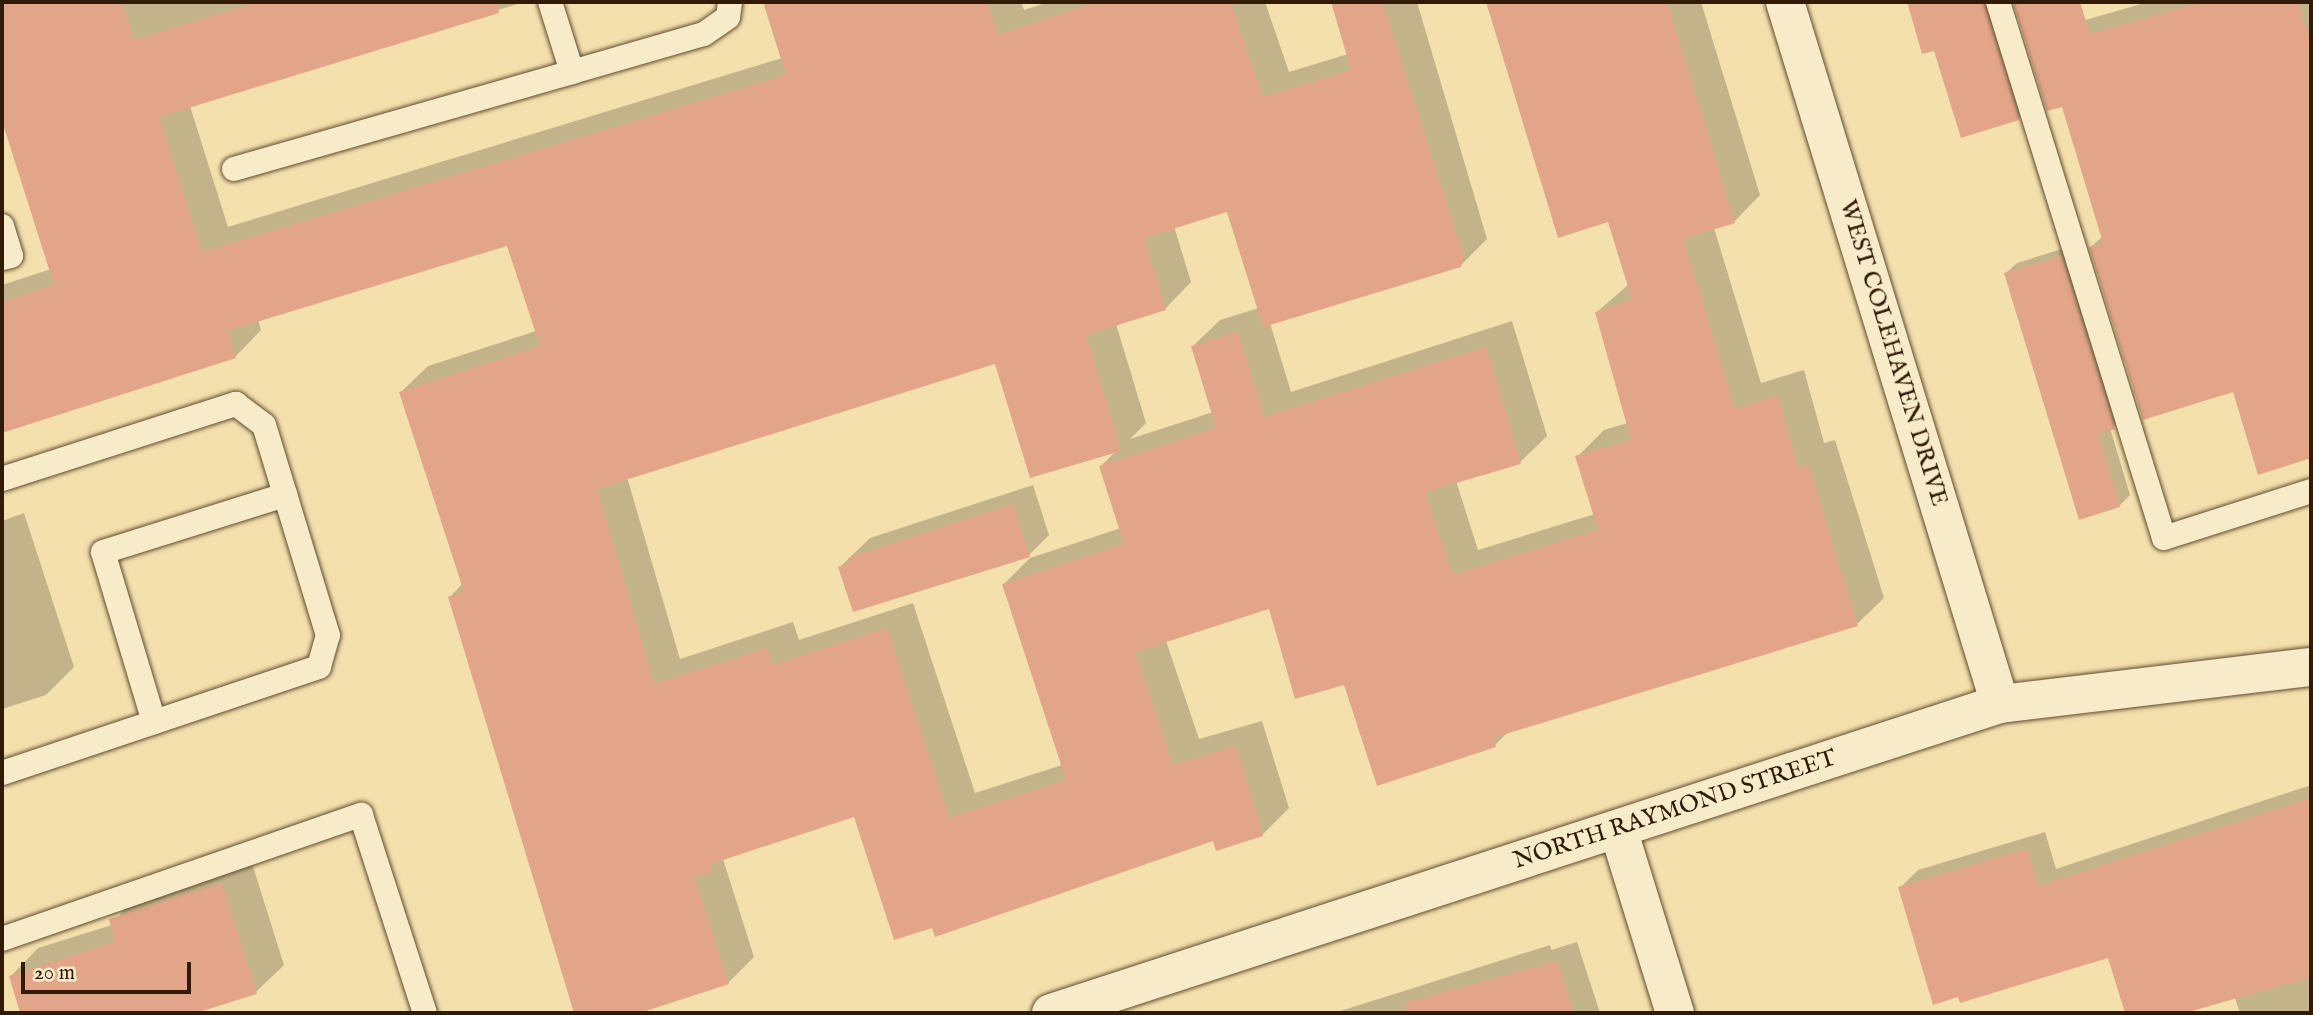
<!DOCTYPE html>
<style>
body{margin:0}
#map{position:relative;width:2313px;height:1015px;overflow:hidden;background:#f4e0ad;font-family:"IM FELL English",serif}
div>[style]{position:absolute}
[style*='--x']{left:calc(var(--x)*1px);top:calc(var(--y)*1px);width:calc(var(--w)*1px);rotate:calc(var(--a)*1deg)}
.shadow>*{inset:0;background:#0003}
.building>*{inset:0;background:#e3a589}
.roads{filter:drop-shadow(0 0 2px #624c30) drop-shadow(0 0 2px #624c30)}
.lane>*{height:24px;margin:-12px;padding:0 12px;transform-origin:12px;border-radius:12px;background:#f8ebca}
.street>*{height:38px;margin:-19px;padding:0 19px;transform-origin:19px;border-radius:19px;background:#f8ebca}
span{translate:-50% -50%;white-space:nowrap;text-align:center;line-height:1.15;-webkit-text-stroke:7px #f8ebca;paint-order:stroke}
.street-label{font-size:24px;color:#311a06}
.frame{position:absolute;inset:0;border:4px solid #311a06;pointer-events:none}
.scale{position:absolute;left:21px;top:962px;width:170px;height:32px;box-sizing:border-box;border:4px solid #311a06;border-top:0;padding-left:9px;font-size:21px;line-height:24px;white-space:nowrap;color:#311a06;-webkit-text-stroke:5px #f8ebca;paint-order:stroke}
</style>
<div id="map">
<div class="shadow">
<div style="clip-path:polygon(evenodd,2px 2px,524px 2px,190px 106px,228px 227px,782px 58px,765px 2px,1021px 2px,1024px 10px,1049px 2px,1265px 2px,1289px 72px,1348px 54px,1333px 2px,1417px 2px,1487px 239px,1461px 265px,1270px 323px,1291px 392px,1512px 321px,1547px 436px,1520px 462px,1456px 481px,1478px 550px,1595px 514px,1577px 457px,1604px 430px,1628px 423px,1597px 312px,1629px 284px,1609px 220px,1559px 235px,1488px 2px,1701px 2px,1760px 195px,1734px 222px,1714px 228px,1761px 383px,1804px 370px,1824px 443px,1835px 440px,1884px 598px,1857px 624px,1509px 731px,1495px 745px,1345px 683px,1270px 607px,1166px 641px,1199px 739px,1262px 721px,1289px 808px,1262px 835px,1214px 839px,855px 815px,723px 859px,754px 957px,728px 983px,635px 1013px,576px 1013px,450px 597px,463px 583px,401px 392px,428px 366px,536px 331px,508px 244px,258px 320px,261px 330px,235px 357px,2px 431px,2px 285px,51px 269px,2px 115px,2px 2px,1229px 209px,1259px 308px,1220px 320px,1193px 346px,1213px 412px,1130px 439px,1146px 423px,1116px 324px,1165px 309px,1191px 282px,1174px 226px,1229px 209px,2px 2px,997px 362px,1117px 450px,1101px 466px,1121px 528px,1030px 558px,1004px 584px,1062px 765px,975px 793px,913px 603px,799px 640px,793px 622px,680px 659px,627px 477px,997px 362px)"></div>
<div style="clip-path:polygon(1908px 2px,1995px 2px,2028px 108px,2018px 119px,1935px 49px,1923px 52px)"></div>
<div style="clip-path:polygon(2148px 2px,2311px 2px,2311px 457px,2259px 473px,2234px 390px,2091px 247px,2103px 236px,2054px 29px)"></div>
<div style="clip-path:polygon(2071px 246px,2124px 417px,2110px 428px,2130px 495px,2119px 506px,2006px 273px,2017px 263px)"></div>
<div style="clip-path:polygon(1033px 485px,1049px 535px,1029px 555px,840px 567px,870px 538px)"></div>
<div style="clip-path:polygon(24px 513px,74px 667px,46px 695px,2px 709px,2px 521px)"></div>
<div style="clip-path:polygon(2311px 785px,2311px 1013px,2240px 1013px,2235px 998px,2183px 1013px,2127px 1013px,2109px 955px,1900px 888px,1918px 870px,2045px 832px,2056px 869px)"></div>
<div style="clip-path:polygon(250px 857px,284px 965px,256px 992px,191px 1013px,22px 1013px,11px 976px,38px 948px,112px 925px,138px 892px)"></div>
<div style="clip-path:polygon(1577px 942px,1600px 1013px,1334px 1013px,1550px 945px,1551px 950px)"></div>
</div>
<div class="building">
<div style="clip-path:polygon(2px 2px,122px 2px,134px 40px,258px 2px,497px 2px,499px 13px,159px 117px,202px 252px,786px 75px,763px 2px,987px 2px,998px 35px,1096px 2px,1230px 2px,1263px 97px,1351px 70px,1331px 2px,1382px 2px,1464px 257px,1461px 267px,1263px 327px,1227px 212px,1144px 238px,1166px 310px,1086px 335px,1121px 451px,1030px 478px,995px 364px,597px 489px,654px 684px,767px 648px,773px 665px,887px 628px,949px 818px,1066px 780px,1002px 584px,1124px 544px,1099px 466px,1216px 428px,1191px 346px,1238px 332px,1264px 417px,1486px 347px,1521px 464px,1425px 492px,1452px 575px,1598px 530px,1575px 456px,1631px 440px,1595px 312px,1632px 300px,1608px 222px,1558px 238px,1486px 2px,1667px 2px,1735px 223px,1683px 239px,1735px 409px,1778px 396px,1798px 468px,1808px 465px,1858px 626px,1493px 738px,1496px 747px,1377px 786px,1344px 685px,1295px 699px,1269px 609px,1135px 652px,1173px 765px,1236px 746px,1263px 836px,1216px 851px,1213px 841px,935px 937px,932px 928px,894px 940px,854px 817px,711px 864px,713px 871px,694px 877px,729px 984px,640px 1013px,574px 1013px,448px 597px,464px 592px,399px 392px,540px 346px,507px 246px,227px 331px,236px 358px,2px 433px,2px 302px,54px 285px,2px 121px)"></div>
<div style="clip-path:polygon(1907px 2px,1984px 2px,2019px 120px,1961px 138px,1934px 51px,1922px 54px)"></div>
<div style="clip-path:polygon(2013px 2px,2080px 2px,2090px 34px,2202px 2px,2298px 2px,2311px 46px,2311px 458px,2258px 475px,2233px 392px,2143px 420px,2089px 247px,2103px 243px,2062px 107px,2047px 111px)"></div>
<div style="clip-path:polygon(2061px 256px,2115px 429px,2098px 434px,2120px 507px,2079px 520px,2004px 273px)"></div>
<div style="clip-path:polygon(1013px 504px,1030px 557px,853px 612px,838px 567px,850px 563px,848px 558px)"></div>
<div style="clip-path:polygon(2311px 798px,2311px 977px,2185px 1013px,2125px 1013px,2108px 958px,1960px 1003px,1958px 997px,1933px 1005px,1898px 887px,2027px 849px,2038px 886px)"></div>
<div style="clip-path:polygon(222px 883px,257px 994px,196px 1013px,20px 1013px,9px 976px,115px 942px,109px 919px)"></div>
<div style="clip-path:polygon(1557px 961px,1574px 1013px,1406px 1013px,1405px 1003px)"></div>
</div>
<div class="roads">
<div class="lane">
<div style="--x:1998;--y:2;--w:561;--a:72.79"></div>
<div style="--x:2164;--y:538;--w:154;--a:-17.7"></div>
<div style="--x:572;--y:72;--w:137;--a:-16.1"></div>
<div style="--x:704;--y:34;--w:29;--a:-35"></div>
<div style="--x:728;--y:17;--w:15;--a:-82"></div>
<div style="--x:234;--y:169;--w:352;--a:-16"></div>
<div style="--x:572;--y:72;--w:73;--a:-107.4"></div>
<div style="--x:2;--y:226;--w:31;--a:73"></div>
<div style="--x:11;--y:256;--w:9;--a:167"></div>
<div style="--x:2;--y:479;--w:246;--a:-17.8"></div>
<div style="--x:236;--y:404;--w:35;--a:37"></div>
<div style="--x:264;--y:425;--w:220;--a:73.1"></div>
<div style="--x:328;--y:635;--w:33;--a:106"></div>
<div style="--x:319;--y:667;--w:334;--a:161.5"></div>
<div style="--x:154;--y:722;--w:177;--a:-106.7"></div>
<div style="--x:103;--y:552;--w:191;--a:-17.4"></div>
<div style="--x:2;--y:939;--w:380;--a:-19.1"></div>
<div style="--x:361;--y:815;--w:208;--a:72.1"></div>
</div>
<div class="street">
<div style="--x:1785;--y:2;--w:734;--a:72.97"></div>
<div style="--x:1618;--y:829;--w:193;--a:72.8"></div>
<div style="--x:1051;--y:1013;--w:998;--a:-18.04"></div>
<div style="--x:2000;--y:704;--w:313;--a:-6.8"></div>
</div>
</div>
<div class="street-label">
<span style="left:1893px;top:353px;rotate:73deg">WEST COLEHAVEN DRIVE</span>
<span style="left:1675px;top:810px;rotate:-18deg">NORTH RAYMOND STREET</span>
</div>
<div class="frame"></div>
<div class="scale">20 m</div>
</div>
